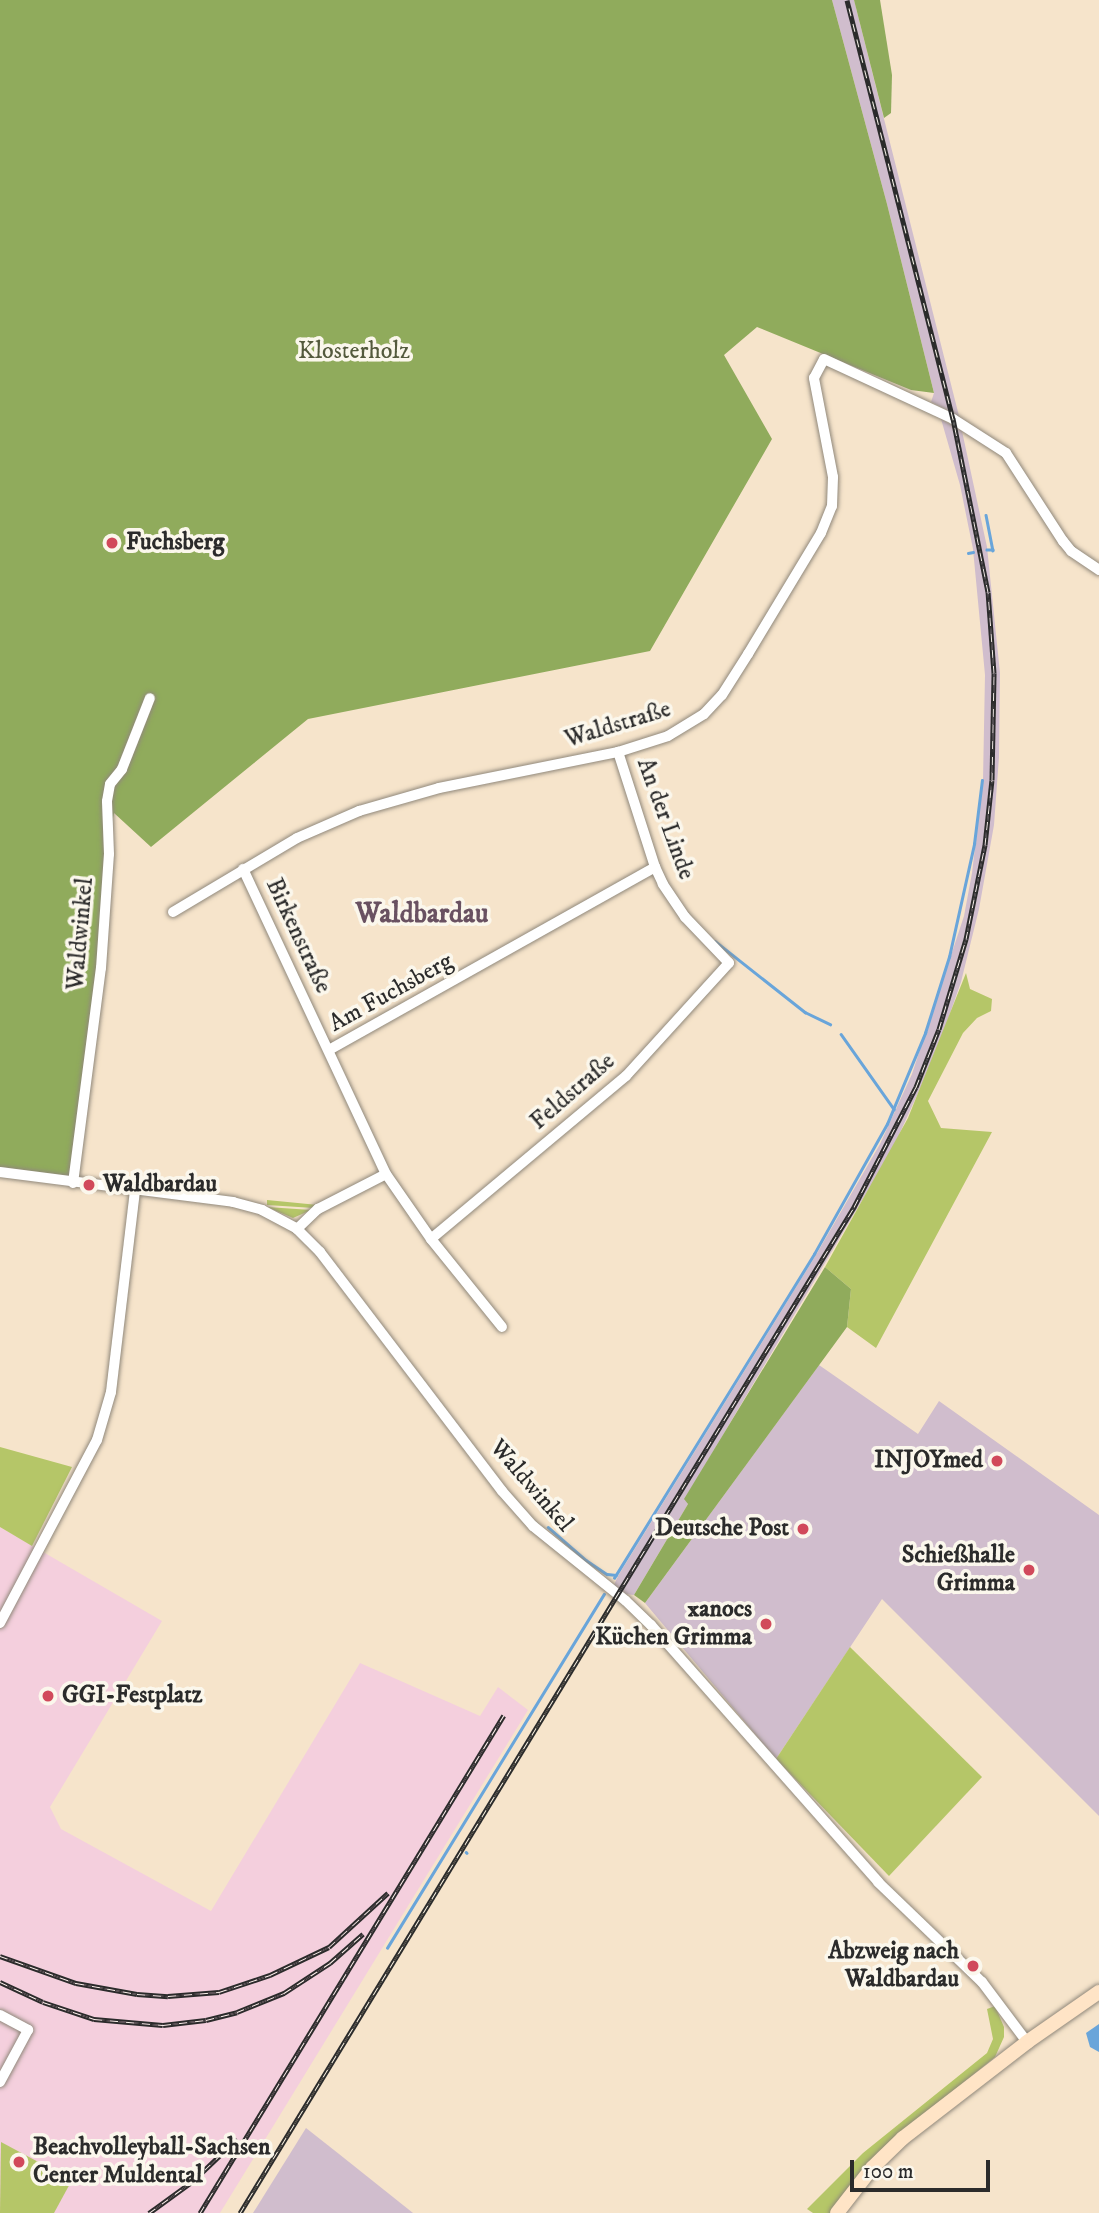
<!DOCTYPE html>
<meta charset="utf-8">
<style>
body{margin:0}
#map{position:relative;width:1099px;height:2213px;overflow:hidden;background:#f6e4cb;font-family:"IM FELL DW Pica",serif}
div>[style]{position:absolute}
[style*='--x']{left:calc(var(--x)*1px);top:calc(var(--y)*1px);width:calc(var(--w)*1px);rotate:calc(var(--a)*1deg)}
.built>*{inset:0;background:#f4cfdd}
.industrial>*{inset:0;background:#d0bdcd}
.green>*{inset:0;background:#b5c668}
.forest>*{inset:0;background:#90ab5c}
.water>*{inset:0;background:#69a5da}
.stream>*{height:2.5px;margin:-1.25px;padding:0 1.25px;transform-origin:1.25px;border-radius:1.25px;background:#69a5da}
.roads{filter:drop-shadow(0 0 2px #90887b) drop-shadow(0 0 2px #90887b)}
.minor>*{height:10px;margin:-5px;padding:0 5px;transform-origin:5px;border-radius:5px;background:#fff}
.secondary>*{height:14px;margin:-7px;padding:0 7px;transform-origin:7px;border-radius:7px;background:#ffe4c6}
.rail>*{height:5px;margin-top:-2.5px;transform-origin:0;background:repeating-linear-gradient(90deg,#fbf7ec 0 8px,#2b2b2b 0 16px);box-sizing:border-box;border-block:2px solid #2b2b2b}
.dots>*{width:19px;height:19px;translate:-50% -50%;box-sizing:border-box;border:4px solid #fbf7ec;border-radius:50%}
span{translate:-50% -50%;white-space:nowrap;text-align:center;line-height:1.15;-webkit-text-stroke:7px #fbf7ec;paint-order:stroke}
.park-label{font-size:24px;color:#545a3d}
.poi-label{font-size:24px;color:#2b2b2b;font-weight:700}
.left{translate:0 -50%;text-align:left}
.right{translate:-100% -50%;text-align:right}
.street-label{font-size:24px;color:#2b2b2b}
.quarter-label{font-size:28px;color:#695161;font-weight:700}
.scale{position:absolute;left:850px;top:2160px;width:140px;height:32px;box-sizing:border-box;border:4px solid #2b2b2b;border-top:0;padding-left:9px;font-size:21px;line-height:24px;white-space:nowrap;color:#2b2b2b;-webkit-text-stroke:5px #fbf7ec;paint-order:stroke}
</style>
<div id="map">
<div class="built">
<div style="clip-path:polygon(0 1527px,162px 1621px,50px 1807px,61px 1829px,211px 1911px,360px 1663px,480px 1716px,498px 1687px,528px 1710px,220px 2213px,0 2213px)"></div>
</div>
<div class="industrial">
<div style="clip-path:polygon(832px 0,854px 0,959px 416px,931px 402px,934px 393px,887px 204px)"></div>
<div style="clip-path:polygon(941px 419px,962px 431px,987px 547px,1000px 673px,999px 757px,994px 825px,979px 909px,961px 982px,935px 1056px,892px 1150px,685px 1499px,688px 1504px,634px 1595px,626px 1594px,614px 1585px,618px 1576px,816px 1255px,880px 1144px,912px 1074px,964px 916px,972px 873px,983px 780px,985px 675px,973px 549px,960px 485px)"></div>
<div style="clip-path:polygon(819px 1365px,918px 1434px,939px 1401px,1099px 1515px,1099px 1816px,882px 1599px,776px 1759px,645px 1603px)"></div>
<div style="clip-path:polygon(306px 2128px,339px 2154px,413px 2213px,253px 2213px)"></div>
</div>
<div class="green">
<div style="clip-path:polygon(966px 973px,970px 989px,992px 999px,991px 1011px,977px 1018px,963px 1033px,928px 1101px,941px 1128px,992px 1132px,876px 1348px,847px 1327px,851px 1289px,825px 1267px,908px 1118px)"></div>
<div style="clip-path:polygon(267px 1200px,318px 1205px,314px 1208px,267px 1205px)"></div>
<div style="clip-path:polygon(267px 1207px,311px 1210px,293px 1218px)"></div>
<div style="clip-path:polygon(0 1447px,72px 1467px,32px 1546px,0 1527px)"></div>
<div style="clip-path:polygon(850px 1647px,982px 1777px,889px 1876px,776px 1759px)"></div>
<div style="clip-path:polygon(995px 2006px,1004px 2027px,1004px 2037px,995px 2057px,878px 2152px,830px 2213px,813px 2213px,807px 2209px,863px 2153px,987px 2053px,993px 2039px,987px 2009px)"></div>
<div style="clip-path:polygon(1px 2142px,72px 2180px,54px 2213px,0 2213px)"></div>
</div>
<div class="forest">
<div style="clip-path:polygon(0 0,832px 0,887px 204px,934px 393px,911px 390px,757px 327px,724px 355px,772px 439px,650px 651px,308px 719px,151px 847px,114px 813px,106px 851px,105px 908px,70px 1177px,0 1167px)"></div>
<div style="clip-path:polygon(854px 0,880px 0,892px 75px,891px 113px,884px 118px)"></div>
<div style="clip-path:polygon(825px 1267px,851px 1289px,847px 1327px,645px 1603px,634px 1595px,688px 1504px,684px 1499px)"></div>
</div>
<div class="water">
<div style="clip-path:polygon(1099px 2024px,1099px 2052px,1090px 2047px,1086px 2033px)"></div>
</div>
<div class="stream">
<div style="--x:986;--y:515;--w:36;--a:79"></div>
<div style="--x:993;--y:550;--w:6;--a:180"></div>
<div style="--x:968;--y:553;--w:5;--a:-11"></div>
<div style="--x:715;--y:941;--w:115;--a:38.3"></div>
<div style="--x:805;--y:1012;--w:28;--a:26"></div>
<div style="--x:841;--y:1034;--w:92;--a:54.8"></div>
<div style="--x:548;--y:1527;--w:50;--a:41"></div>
<div style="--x:586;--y:1560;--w:25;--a:34"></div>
<div style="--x:607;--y:1574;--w:9;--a:6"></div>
<div style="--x:614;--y:1578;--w:381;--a:-58.3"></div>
<div style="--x:814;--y:1254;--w:149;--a:-60.7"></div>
<div style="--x:887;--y:1124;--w:99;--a:-67.3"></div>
<div style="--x:925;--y:1033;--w:80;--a:-72.5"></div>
<div style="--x:949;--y:957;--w:116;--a:-77.5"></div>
<div style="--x:974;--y:844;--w:64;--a:-82.9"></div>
<div style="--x:466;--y:1852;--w:1;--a:45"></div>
<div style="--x:387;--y:1948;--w:415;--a:-58.5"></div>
</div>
<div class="roads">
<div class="minor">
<div style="--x:243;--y:869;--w:337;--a:64.9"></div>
<div style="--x:386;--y:1174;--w:79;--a:55.3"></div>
<div style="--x:431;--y:1239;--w:113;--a:51.1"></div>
<div style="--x:173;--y:912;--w:144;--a:-30.8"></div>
<div style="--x:297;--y:838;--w:68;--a:-23.5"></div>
<div style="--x:359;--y:811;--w:83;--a:-16"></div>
<div style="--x:439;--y:788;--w:183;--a:-11.4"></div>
<div style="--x:618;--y:752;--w:52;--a:-17.7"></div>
<div style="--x:668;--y:736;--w:42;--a:-31.4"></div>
<div style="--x:704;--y:714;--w:26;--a:-47"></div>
<div style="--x:722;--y:695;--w:49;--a:-57.6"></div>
<div style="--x:748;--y:654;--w:141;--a:-58.9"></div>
<div style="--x:821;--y:533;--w:29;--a:-68"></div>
<div style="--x:832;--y:506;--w:29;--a:-88"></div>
<div style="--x:833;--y:477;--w:101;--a:-100.9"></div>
<div style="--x:814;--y:378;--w:21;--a:-62"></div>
<div style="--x:824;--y:359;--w:142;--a:24.9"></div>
<div style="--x:953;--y:419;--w:63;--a:32.7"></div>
<div style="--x:1006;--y:453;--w:105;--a:57.1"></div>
<div style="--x:1063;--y:541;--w:13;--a:51"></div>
<div style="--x:1071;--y:551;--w:34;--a:34"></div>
<div style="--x:329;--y:1050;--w:374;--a:-29.3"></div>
<div style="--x:0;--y:1172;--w:235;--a:7.3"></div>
<div style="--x:233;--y:1202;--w:30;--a:15"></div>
<div style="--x:262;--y:1210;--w:40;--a:28"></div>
<div style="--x:297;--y:1229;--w:33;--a:45"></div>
<div style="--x:320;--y:1252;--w:300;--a:52.7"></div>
<div style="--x:502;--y:1491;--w:47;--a:48.5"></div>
<div style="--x:533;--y:1526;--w:119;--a:38.9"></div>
<div style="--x:626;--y:1601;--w:35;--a:44"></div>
<div style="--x:651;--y:1625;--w:343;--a:48.5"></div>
<div style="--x:878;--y:1882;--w:144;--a:43.9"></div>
<div style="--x:982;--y:1982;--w:75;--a:53.1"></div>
<div style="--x:73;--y:1183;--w:217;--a:-82.6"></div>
<div style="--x:101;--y:968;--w:114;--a:-86"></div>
<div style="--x:109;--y:854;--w:53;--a:-92.2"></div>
<div style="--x:107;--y:801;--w:17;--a:-80"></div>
<div style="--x:110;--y:784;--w:19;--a:-51"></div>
<div style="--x:122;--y:769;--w:76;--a:-68.5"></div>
<div style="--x:297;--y:1229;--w:29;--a:-44"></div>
<div style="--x:318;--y:1209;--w:76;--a:-27.2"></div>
<div style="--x:431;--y:1239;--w:254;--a:-39.9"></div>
<div style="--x:626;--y:1076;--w:153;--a:-47.7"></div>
<div style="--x:729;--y:963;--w:64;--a:-133.7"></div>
<div style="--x:685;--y:917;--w:40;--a:-124"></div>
<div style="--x:663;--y:884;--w:19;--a:-115"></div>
<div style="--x:655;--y:867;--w:121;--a:-107.8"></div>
<div style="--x:0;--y:1623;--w:207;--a:-62.1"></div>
<div style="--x:97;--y:1440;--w:50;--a:-73.7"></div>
<div style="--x:111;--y:1392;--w:202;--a:-83.2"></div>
<div style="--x:0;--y:2015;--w:32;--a:28"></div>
<div style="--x:28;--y:2030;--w:59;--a:118.3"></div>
</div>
<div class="secondary">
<div style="--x:837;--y:2213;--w:57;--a:-52.1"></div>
<div style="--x:872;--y:2168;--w:43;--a:-44.1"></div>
<div style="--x:903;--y:2138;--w:157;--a:-37.7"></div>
<div style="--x:1027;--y:2042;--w:88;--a:-34.8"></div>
</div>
</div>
<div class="rail">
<div style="--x:0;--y:1956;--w:81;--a:19.6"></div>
<div style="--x:76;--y:1983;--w:62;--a:10.2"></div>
<div style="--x:137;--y:1994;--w:31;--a:4"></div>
<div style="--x:168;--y:1996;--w:51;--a:-4.5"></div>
<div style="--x:219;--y:1992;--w:54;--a:-18.4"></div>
<div style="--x:270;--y:1975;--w:65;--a:-25.4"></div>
<div style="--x:329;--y:1947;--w:80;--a:-42.5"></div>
<div style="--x:0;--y:1982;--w:47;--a:24.9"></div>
<div style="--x:43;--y:2002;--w:54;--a:18.4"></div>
<div style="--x:94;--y:2019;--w:69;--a:5"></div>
<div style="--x:163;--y:2025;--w:43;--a:-6.6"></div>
<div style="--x:206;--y:2020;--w:32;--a:-14"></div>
<div style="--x:237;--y:2012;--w:51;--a:-22"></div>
<div style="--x:284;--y:1993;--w:55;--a:-33.1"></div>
<div style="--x:330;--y:1963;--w:44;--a:-41.3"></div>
<div style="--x:149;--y:2213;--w:54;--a:-36"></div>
<div style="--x:193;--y:2181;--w:61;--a:-43.7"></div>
<div style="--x:200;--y:2213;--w:583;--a:-58.6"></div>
<div style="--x:240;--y:2213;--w:1179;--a:-58.6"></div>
<div style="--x:854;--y:1207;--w:135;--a:-62.7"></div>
<div style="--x:916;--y:1087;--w:62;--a:-68.4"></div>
<div style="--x:939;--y:1029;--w:94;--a:-73.3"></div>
<div style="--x:966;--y:939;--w:96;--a:-78.6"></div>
<div style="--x:985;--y:845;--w:65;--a:-83.9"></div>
<div style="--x:992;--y:780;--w:107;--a:-88.9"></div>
<div style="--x:994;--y:673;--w:81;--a:-94.2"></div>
<div style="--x:988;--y:592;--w:177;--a:-101.4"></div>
<div style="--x:953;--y:419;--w:432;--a:-104.2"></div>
</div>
<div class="dots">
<div style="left:112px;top:543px;background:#d1495b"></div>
<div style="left:89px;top:1185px;background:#d1495b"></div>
<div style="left:997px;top:1461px;background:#d1495b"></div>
<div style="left:803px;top:1529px;background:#d1495b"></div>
<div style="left:1029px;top:1570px;background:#d1495b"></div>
<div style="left:766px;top:1624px;background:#d1495b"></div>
<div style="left:48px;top:1696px;background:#d1495b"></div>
<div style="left:973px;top:1966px;background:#d1495b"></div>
<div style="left:19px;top:2162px;background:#d1495b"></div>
</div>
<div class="park-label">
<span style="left:354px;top:352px">Klosterholz</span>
</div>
<div class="poi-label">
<span class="left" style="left:126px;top:543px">Fuchsberg</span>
<span class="left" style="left:103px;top:1185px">Waldbardau</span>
<span class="right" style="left:983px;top:1461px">INJOYmed</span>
<span class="right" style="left:789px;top:1529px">Deutsche Post</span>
<span class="right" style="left:1015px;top:1570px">Schießhalle<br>Grimma</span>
<span class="right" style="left:752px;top:1624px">xanocs<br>Küchen Grimma</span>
<span class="left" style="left:62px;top:1696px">GGI-Festplatz</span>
<span class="right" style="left:959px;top:1966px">Abzweig nach<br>Waldbardau</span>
<span class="left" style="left:33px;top:2162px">Beachvolleyball-Sachsen<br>Center Muldental</span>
</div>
<div class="street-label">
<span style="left:618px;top:725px;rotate:-17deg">Waldstraße</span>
<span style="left:665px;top:819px;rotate:70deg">An der Linde</span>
<span style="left:81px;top:934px;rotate:-85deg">Waldwinkel</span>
<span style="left:298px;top:936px;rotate:65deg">Birkenstraße</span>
<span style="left:391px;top:993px;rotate:-29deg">Am Fuchsberg</span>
<span style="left:573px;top:1092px;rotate:-41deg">Feldstraße</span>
<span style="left:531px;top:1486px;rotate:49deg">Waldwinkel</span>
</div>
<div class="quarter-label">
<span style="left:422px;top:914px">Waldbardau</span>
</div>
<div class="scale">100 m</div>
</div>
